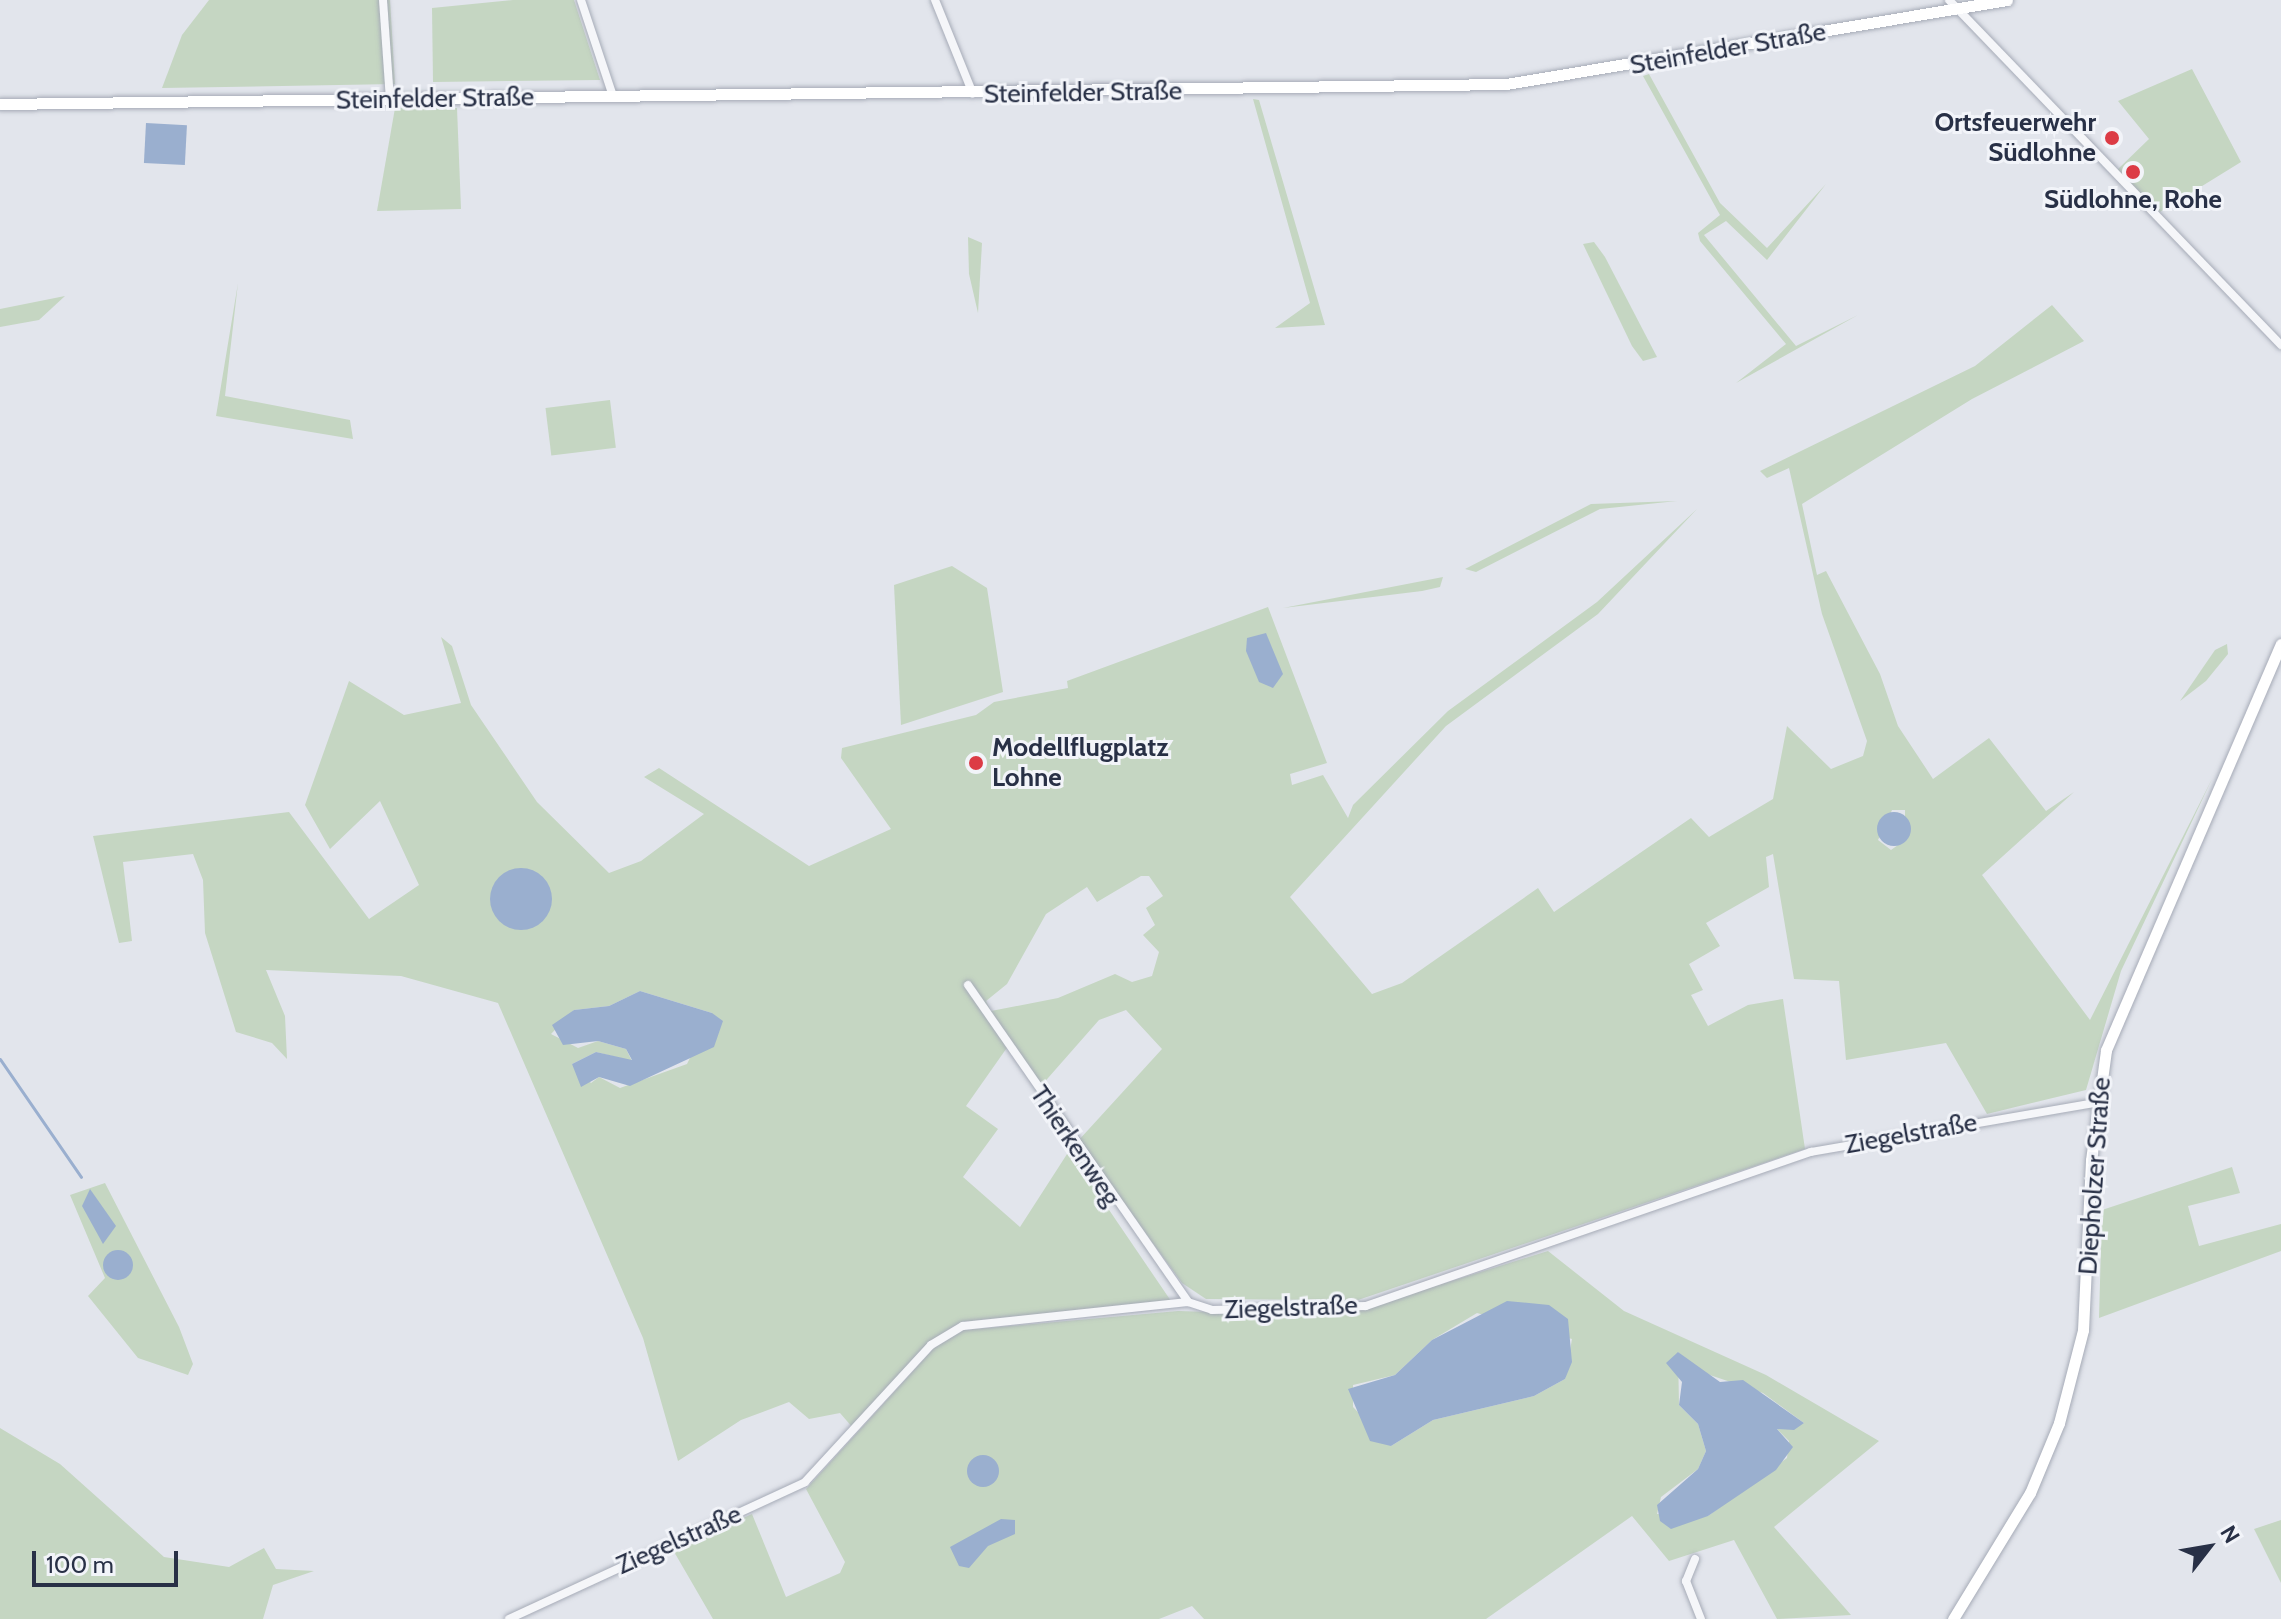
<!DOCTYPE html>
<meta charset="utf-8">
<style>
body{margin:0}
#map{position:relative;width:2281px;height:1619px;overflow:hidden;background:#e2e5ec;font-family:Cabin,sans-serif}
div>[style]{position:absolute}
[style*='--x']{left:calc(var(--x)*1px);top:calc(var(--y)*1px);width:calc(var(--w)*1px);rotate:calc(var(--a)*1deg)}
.green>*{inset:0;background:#c5d6c2;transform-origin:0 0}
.water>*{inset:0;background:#9aafcf;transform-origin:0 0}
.round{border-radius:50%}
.stream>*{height:3px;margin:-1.5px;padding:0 1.5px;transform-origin:1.5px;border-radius:1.5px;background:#9aafcf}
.roads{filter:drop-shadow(0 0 2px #a6abb7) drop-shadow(0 0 2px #a6abb7)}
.street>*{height:8px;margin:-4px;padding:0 4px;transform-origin:4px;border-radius:4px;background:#f5f6f9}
.secondary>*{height:11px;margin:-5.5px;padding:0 5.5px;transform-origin:5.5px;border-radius:5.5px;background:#fff}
.dots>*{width:22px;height:22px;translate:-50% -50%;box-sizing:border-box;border:4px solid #f2f4f9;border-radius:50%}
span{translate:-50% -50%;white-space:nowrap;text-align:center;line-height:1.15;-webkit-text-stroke:6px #f2f4f9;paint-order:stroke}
.street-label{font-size:26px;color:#283046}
.poi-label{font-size:26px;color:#283046;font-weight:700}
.right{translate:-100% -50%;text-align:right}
.left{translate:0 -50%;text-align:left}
.north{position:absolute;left:2169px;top:1507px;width:80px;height:80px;-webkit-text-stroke:6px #f2f4f9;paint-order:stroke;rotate:59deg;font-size:22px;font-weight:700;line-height:32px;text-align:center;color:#283046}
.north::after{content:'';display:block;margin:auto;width:28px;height:36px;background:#283046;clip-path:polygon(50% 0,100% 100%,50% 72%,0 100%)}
.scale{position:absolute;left:32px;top:1551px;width:146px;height:36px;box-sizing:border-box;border:4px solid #283046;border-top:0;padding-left:10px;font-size:24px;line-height:28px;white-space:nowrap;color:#283046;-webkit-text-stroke:6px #f2f4f9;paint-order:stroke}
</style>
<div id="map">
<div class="green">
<div style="clip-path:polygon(209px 0,390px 0,395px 84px,162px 88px,182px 35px)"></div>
<div style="clip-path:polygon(513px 0,574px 0,600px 80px,433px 82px,432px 8px)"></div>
<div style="clip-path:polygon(2192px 69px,2241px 162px,2160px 212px,2117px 170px,2149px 139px,2118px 101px)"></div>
<div style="clip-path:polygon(1649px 74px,1720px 203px,1767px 248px,1826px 184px,1767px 260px,1726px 221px,1704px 235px,1796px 346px,1858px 315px,1736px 383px,1786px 344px,1700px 241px,1698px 233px,1720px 215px,1643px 76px)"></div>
<div style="clip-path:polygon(1253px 99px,1259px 100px,1325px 325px,1275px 328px,1310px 303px)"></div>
<div style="clip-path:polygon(395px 108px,457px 108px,461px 209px,377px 211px)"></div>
<div style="clip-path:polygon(968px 237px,982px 243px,978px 313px,969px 274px)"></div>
<div style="clip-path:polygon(1594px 242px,1605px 257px,1657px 357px,1643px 361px,1632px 346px,1583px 244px)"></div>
<div style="clip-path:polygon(238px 283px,225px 396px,350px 420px,353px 439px,216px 416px)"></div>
<div style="clip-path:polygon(65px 296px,39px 320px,0 327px,0 309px)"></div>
<div style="clip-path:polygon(evenodd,2052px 305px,2084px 341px,1972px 399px,1802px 504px,1817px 575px,1826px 571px,1880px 674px,1898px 726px,1933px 779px,1989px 738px,2046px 811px,2074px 792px,1982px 875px,2090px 1020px,2212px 779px,2121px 971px,2086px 1090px,1987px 1114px,1946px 1043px,1846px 1060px,1839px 981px,1794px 979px,1773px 854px,1766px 857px,1769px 887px,1706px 923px,1720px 946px,1689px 964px,1703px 990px,1691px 995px,1708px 1026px,1748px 1005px,1783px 999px,1805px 1149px,1358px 1300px,1206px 1299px,1182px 1283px,1078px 1141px,1162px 1049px,1126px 1010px,1099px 1020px,1041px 1086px,1011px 1042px,966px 1106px,998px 1129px,963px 1177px,1020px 1227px,1069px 1151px,1171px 1301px,962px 1322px,928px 1343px,853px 1428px,840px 1413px,809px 1419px,789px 1402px,741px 1420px,678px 1461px,643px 1338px,498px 1003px,401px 976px,266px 970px,285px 1016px,287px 1059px,272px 1043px,236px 1032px,205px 933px,203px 880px,193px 854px,123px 862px,132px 941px,119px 943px,93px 836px,289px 812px,369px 919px,419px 885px,380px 801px,330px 849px,305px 805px,349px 681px,404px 715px,461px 703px,441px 637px,452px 646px,471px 705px,537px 802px,609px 873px,641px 861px,704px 814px,644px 777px,659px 768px,809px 866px,891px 829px,841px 758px,842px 748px,976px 715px,994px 702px,1068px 688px,1067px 681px,1268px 607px,1327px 763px,1290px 774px,1292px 785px,1323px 775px,1348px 818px,1353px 805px,1448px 711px,1597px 602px,1697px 509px,1598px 614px,1446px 726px,1290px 897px,1372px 994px,1402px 983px,1538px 888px,1554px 912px,1691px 818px,1709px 837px,1773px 799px,1787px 726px,1831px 769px,1863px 756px,1867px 741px,1822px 614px,1789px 468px,1767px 478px,1760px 471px,1975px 366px,2052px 305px,1892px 810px,1905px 810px,1905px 840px,1891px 850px,1878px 840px,1892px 810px,2052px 305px,1141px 876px,1149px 876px,1163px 896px,1146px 908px,1155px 925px,1143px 935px,1159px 952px,1152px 976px,1132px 982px,1115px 974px,1058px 998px,991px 1011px,986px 1001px,1007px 984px,1046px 914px,1087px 887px,1097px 902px,1141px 876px,2052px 305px,640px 991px,712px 1013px,687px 1064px,620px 1088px,599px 1077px,591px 1083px,572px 1064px,596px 1052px,632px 1061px,626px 1049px,598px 1041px,578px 1048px,551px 1034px,574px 1010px,609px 1006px,640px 991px)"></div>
<div style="left:610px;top:400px;width:48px;height:65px;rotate:83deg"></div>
<div style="clip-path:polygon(1677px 501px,1600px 509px,1476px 572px,1465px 569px,1591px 504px)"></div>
<div style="clip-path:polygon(952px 566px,987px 588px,1003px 692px,901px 725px,894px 585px)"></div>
<div style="clip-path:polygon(1443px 577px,1440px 587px,1422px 591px,1283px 608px)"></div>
<div style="clip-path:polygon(2227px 644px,2228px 654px,2206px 681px,2180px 701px,2215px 650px)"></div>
<div style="clip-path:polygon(2232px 1167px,2240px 1193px,2188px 1206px,2199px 1246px,2281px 1224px,2281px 1251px,2099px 1318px,2102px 1210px)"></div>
<div style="clip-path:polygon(105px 1183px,179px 1327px,193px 1364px,188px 1375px,138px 1358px,88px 1296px,105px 1278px,70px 1195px)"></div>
<div style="clip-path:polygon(evenodd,1548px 1251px,1624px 1311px,1766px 1375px,1879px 1441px,1774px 1527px,1851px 1615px,1777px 1619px,1734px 1540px,1669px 1561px,1632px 1516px,1486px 1619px,1204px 1619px,1192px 1606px,1159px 1619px,713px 1619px,673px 1550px,752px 1514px,786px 1597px,840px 1573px,845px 1562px,806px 1489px,934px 1348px,964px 1330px,1178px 1311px,1339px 1316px,1548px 1251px,1477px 1313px,1572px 1339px,1565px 1379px,1534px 1396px,1433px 1420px,1391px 1446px,1353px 1407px,1353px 1385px,1395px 1375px,1432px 1340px,1477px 1313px,1548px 1251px,1678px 1352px,1701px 1372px,1763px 1393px,1804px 1423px,1777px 1429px,1789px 1441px,1787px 1458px,1708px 1516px,1657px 1514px,1661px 1497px,1698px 1469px,1706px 1451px,1698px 1424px,1679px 1405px,1678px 1352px)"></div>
<div style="clip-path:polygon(0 1428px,60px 1464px,164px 1557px,229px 1567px,264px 1548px,276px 1569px,314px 1571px,273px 1585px,263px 1619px,0 1619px)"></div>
<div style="clip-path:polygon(2281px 1520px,2281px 1583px,2254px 1529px)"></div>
</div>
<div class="water">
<div style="left:146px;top:123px;width:41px;height:40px;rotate:3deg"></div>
<div style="clip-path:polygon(1266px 633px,1283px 674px,1273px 688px,1259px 682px,1246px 651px,1247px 638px)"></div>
<div class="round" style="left:1877px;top:812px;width:34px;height:34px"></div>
<div class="round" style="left:490px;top:868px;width:62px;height:62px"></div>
<div style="clip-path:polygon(640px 991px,712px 1013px,723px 1021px,714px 1047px,630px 1086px,599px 1077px,581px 1087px,572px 1064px,596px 1052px,632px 1060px,626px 1049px,598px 1041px,563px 1045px,552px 1025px,574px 1010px,609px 1006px)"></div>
<div style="clip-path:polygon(90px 1189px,116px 1226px,103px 1244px,82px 1206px)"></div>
<div class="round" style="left:103px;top:1250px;width:30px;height:30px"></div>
<div style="clip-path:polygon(1507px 1301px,1549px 1305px,1568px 1319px,1572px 1362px,1565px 1379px,1534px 1396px,1433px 1420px,1391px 1446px,1370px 1441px,1348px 1389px,1395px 1375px,1432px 1340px)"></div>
<div style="clip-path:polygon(1678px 1352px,1720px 1382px,1743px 1380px,1804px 1423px,1794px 1430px,1777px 1429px,1793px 1447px,1776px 1470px,1708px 1516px,1671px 1529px,1660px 1521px,1657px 1505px,1698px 1469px,1706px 1451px,1698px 1424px,1679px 1405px,1682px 1382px,1666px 1363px)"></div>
<div class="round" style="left:967px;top:1455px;width:32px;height:32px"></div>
<div style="clip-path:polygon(1001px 1519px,1015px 1520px,1015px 1534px,988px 1546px,969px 1568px,959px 1566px,950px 1547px)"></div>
</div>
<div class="stream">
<div style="--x:0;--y:1059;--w:143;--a:55.5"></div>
</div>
<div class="roads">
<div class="street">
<div style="--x:383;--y:0;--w:100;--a:86"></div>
<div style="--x:581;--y:0;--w:101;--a:71.6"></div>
<div style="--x:935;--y:0;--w:101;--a:68"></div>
<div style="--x:1949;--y:0;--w:479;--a:46.1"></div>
<div style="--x:968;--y:985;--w:386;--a:55.2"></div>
<div style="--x:1695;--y:1559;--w:24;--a:112"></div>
<div style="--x:1686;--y:1581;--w:41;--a:68.5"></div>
<div style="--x:509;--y:1619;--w:326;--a:-24.8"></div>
<div style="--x:805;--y:1482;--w:186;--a:-47.4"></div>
<div style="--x:931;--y:1345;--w:37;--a:-31"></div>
<div style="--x:963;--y:1326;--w:226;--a:-6.1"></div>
<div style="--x:1188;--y:1302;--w:25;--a:18"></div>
<div style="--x:1212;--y:1310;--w:154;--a:-1.5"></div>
<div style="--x:1366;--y:1306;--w:471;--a:-19.1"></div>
<div style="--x:1811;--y:1152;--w:289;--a:-9.8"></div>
</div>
<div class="secondary">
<div style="--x:0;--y:104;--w:1506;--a:-0.76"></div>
<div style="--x:1506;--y:84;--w:508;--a:-9.52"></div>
<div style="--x:1953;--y:1619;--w:148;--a:-58.6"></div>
<div style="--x:2030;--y:1493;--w:76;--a:-67.5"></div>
<div style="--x:2059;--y:1423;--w:96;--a:-75.5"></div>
<div style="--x:2083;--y:1330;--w:170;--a:-87.3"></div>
<div style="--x:2091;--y:1160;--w:111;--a:-82.2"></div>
<div style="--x:2106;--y:1050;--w:442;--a:-66.7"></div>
</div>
</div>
<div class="dots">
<div style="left:2112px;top:138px;background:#dc3b45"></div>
<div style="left:2133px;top:172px;background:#dc3b45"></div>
<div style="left:976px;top:763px;background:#dc3b45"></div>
</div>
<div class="street-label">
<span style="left:1728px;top:49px;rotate:-10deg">Steinfelder Straße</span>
<span style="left:1083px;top:93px;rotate:-1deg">Steinfelder Straße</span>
<span style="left:435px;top:99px;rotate:-1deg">Steinfelder Straße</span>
<span style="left:1911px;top:1134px;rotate:-10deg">Ziegelstraße</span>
<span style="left:1075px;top:1146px;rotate:56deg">Thierkenweg</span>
<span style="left:2095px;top:1176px;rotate:-86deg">Diepholzer Straße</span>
<span style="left:1291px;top:1308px;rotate:-2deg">Ziegelstraße</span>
<span style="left:679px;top:1540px;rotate:-24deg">Ziegelstraße</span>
</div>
<div class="poi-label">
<span class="right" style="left:2096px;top:138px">Ortsfeuerwehr<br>Südlohne</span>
<span style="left:2133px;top:200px">Südlohne, Rohe</span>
<span class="left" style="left:992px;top:763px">Modellflugplatz<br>Lohne</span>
</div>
<div class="north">N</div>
<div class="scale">100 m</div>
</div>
